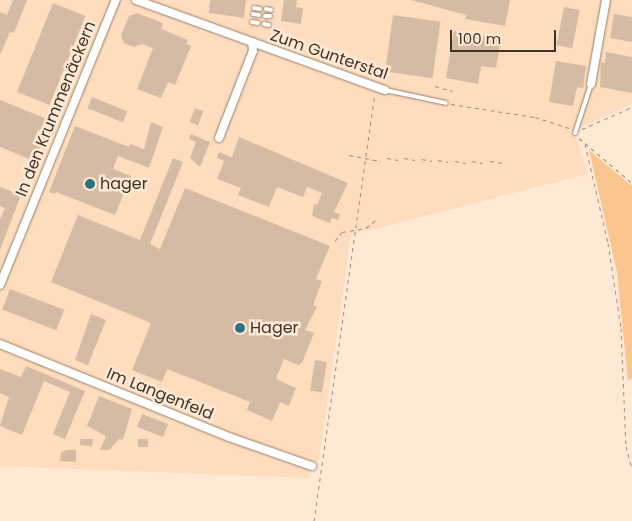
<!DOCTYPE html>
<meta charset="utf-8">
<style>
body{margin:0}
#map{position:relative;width:632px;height:521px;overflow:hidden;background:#ffe9d5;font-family:Poppins,sans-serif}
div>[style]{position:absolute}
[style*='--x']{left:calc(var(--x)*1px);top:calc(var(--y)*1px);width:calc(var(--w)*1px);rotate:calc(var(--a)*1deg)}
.built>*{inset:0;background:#feddbe}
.green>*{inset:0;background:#fbc590}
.building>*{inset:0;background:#d5bba3;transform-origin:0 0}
.path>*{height:1px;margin-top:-0.5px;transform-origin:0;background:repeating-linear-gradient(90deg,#9d8d7e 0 4px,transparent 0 8px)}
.roads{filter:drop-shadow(0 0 1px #987f69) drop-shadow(0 0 1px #987f69)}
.service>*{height:4px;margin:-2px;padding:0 2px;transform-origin:2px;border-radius:2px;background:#fff}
.minor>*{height:8px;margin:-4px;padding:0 4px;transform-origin:4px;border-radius:4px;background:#fff}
.dots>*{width:14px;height:14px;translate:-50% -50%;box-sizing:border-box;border:2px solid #ffe9d5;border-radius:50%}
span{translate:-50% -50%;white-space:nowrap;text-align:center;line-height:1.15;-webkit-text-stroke:5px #ffe9d5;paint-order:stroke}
.street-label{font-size:16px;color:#3e3329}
.poi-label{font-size:16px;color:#3e3329}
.left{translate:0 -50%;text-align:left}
.scale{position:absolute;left:450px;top:30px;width:106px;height:22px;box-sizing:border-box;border:2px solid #3e3329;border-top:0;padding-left:6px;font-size:15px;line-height:18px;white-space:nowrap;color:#3e3329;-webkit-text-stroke:4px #ffe9d5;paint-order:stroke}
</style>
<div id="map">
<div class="built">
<div style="clip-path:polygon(0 0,632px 0,632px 104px,574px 131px,588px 174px,351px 235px,319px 459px,312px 466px,309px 478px,0 466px)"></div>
</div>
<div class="green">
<div style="clip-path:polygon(589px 150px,632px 186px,632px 378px,628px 381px,617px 272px)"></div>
</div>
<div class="building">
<div style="clip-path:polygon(13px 0,27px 0,14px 33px,10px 32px,0 55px,0 12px,7px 15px)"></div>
<div style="clip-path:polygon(210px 0,246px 0,244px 18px,209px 13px)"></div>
<div style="clip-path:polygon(284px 0,297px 0,296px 7px,303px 8px,301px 24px,281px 21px)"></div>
<div style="clip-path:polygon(411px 0,510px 0,505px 26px,465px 19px,466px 15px)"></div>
<div style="left:53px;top:3px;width:35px;height:96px;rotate:22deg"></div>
<div style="left:564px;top:7px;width:16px;height:39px;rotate:11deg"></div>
<div style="clip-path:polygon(137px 13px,163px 23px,161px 29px,188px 40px,186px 44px,191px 46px,175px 85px,168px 82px,161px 98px,137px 89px,153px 48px,142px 44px,134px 47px,124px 43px,121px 35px,129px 16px)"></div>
<div style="clip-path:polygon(614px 14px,632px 17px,632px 42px,610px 38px)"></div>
<div style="left:393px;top:15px;width:48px;height:57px;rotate:8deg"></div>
<div style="clip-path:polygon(454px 31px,501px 39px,496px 68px,481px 66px,478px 84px,446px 78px)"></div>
<div style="clip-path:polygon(606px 52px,632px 57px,632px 93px,600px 87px,601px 62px,605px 63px)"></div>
<div style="clip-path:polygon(556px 61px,586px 66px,583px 88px,577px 87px,573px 106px,549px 102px)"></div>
<div style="left:92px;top:97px;width:38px;height:12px;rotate:22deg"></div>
<div style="clip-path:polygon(0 100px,52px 121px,34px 161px,0 147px)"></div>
<div style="left:195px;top:108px;width:9px;height:15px;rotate:21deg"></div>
<div style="clip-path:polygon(151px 122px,163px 127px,149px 168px,118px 156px,113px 169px,131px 176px,115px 215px,56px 192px,55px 194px,49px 192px,75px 126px,129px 147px,130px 144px,144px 149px)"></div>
<div style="clip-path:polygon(191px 134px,210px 142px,200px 167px,190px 158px,196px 142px,189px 139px)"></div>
<div style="clip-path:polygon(239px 137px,348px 183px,334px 212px,340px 214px,338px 220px,332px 218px,330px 223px,312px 216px,314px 204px,317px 205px,322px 193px,307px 187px,303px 197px,277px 187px,269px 207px,238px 195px,241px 188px,217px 179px,224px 161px,217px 158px,219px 152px,232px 157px)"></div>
<div style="clip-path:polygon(173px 158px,183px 162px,150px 244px,160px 249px,185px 188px,330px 246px,316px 279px,322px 281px,313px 305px,317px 307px,305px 330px,314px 333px,302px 363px,298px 365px,284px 359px,276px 379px,296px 388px,289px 406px,280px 402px,272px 421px,247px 410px,250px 402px,167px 369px,162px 382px,132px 370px,151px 323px,51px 282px,78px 215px,140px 240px)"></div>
<div style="clip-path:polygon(0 187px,21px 195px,0 250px,0 219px,5px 208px,0 206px)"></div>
<div style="left:10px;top:289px;width:58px;height:22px;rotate:21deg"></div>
<div style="clip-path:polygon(91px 314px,106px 320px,88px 365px,75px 360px)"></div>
<div style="left:315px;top:360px;width:12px;height:31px;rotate:9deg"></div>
<div style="clip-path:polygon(26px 366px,85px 391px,65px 439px,53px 434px,70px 392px,44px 381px,22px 435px,0 426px,9px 397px,0 393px,0 369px,21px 377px)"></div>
<div style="clip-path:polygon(99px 396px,132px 409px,123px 440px,119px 439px,109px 450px,100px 450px,106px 436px,87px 426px)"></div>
<div style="left:142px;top:414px;width:28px;height:14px;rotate:21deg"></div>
<div style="clip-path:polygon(80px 439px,93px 439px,92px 446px,80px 445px)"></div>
<div style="left:138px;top:439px;width:10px;height:8px"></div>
<div style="clip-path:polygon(67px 450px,76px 450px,76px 462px,60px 461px,61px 452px)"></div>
</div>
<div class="path">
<div style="--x:435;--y:86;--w:18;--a:16"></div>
<div style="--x:451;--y:104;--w:85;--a:8.8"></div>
<div style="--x:535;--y:117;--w:39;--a:18"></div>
<div style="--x:582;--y:129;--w:55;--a:-23.7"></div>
<div style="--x:579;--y:138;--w:70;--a:40.3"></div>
<div style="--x:585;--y:144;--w:102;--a:76.9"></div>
<div style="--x:608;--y:243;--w:86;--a:81.3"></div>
<div style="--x:621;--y:328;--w:118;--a:87.6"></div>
<div style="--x:626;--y:446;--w:24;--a:75"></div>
<div style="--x:349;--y:155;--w:32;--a:11"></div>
<div style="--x:387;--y:158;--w:11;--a:10"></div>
<div style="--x:404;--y:158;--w:11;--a:10"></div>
<div style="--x:422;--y:159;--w:10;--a:11"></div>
<div style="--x:438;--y:160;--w:10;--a:11"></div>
<div style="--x:455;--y:161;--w:11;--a:10"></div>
<div style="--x:472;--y:161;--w:11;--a:10"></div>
<div style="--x:490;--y:161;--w:13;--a:9"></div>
<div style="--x:335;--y:241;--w:11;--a:-52"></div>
<div style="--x:342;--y:232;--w:24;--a:-9"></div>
<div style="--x:366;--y:228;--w:14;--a:-39"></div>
<div style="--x:314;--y:521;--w:431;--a:-81.9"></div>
</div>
<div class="roads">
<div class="service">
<div style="--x:254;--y:8;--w:6;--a:9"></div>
<div style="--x:266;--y:9;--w:5;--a:11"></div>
<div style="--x:253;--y:14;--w:6;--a:9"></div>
<div style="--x:265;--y:16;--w:5;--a:0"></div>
<div style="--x:252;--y:22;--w:6;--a:9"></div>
<div style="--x:264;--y:24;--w:5;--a:11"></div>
<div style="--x:385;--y:90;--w:62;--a:12"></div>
<div style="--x:575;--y:133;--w:52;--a:-71.9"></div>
</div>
<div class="minor">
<div style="--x:136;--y:0;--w:265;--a:19.9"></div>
<div style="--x:591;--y:84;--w:85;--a:-79.9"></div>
<div style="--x:219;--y:138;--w:93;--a:-68.7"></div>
<div style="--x:253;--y:51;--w:9;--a:-96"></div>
<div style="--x:0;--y:285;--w:308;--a:-67.9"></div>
<div style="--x:0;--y:344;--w:247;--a:22.1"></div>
<div style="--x:229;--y:437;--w:88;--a:19.3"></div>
</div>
</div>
<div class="dots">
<div style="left:90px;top:184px;background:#2c7380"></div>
<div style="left:240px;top:328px;background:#2c7380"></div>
</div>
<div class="street-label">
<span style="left:329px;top:55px;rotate:19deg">Zum Gunterstal</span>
<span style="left:56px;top:109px;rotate:-68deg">In den Krummenäckern</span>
<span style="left:160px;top:394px;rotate:22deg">Im Langenfeld</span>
</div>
<div class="poi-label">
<span class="left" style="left:100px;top:184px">hager</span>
<span class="left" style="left:250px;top:328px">Hager</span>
</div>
<div class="scale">100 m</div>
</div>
